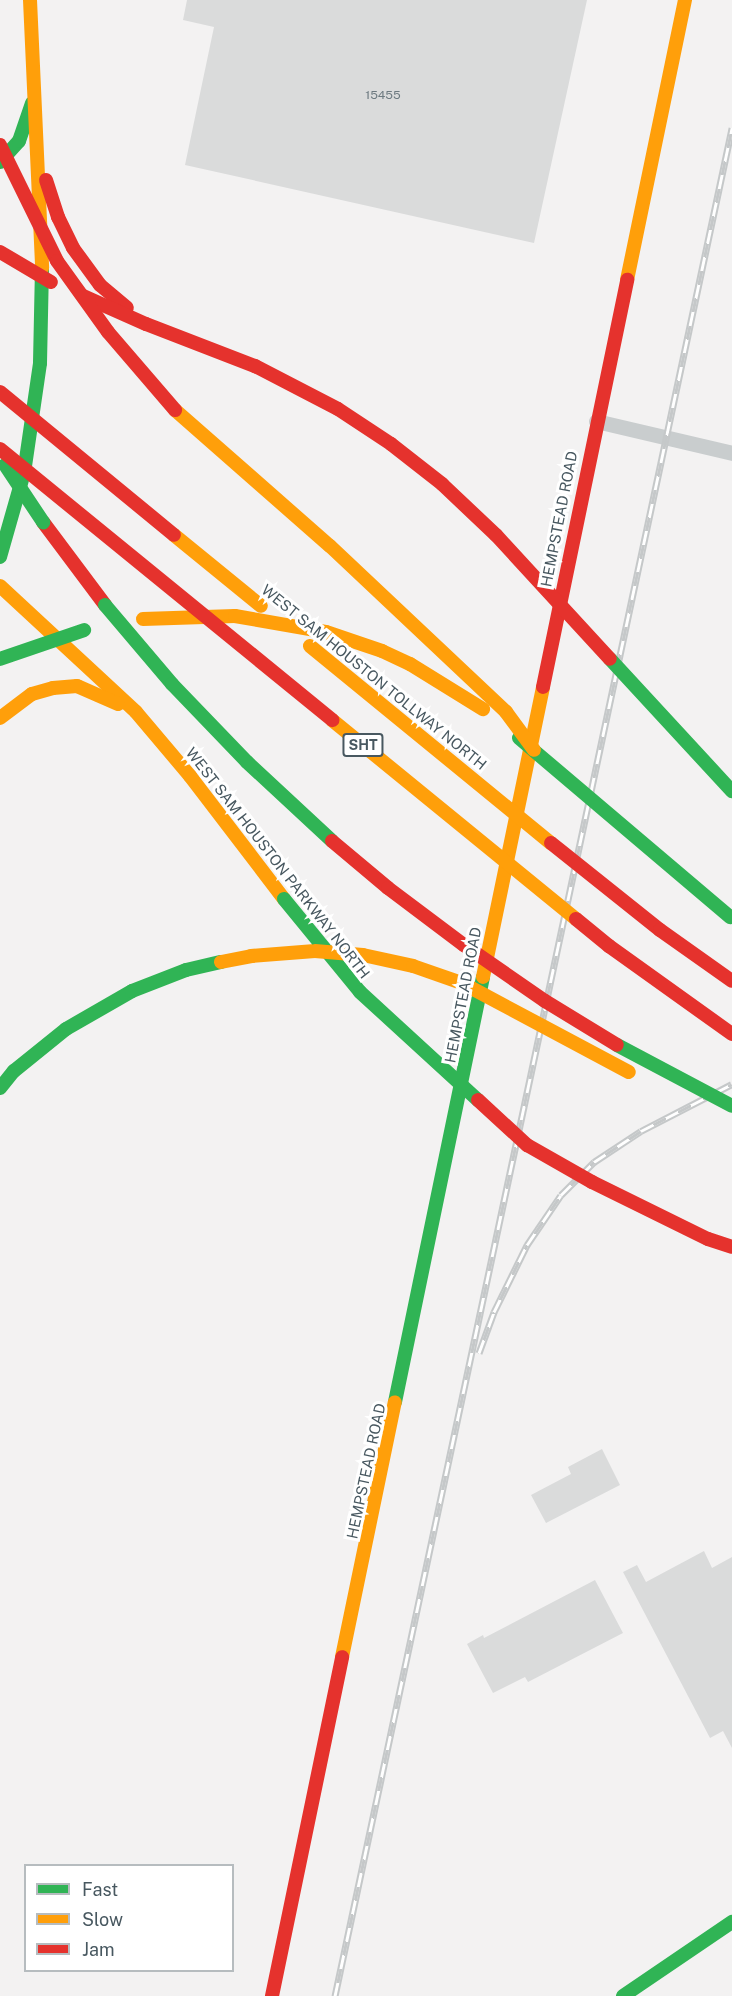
<!DOCTYPE html>
<style>
body{margin:0}
#map{position:relative;width:732px;height:1996px;overflow:hidden;background:#f3f2f2;font-family:"Public Sans",sans-serif}
div>[style]{position:absolute}
[style*='--x']{left:calc(var(--x)*1px);top:calc(var(--y)*1px);width:calc(var(--w)*1px);rotate:calc(var(--a)*1deg)}
.building>*{inset:0;background:#dadbdb}
.street>*{height:15px;margin:-7.5px;padding:0 7.5px;transform-origin:7.5px;border-radius:7.5px;background:#c9cdce}
.fast>*{height:14px;margin:-7px;padding:0 7px;transform-origin:7px;border-radius:7px;background:#30b455}
.slow>*{height:14px;margin:-7px;padding:0 7px;transform-origin:7px;border-radius:7px;background:#ff9f0a}
.jam>*{height:14px;margin:-7px;padding:0 7px;transform-origin:7px;border-radius:7px;background:#e5322d}
.rail>*{height:7px;margin-top:-3.5px;transform-origin:0;background:repeating-linear-gradient(90deg,#fff 0 14px,#c5c8c9 0 28px);box-sizing:border-box;border-block:2px solid #c5c8c9}
.fast-bridge>*{height:14px;margin:-7px;padding:0 7px;transform-origin:7px;border-radius:7px;background:#30b455}
.slow-bridge>*{height:14px;margin:-7px;padding:0 7px;transform-origin:7px;border-radius:7px;background:#ff9f0a}
.jam-bridge>*{height:14px;margin:-7px;padding:0 7px;transform-origin:7px;border-radius:7px;background:#e5322d}
span{translate:-50% -50%;white-space:nowrap;text-align:center;line-height:1.15;-webkit-text-stroke:6px #fff;paint-order:stroke}
.number-label{font-size:12px;color:#6d7a80}
.number-label span{-webkit-text-stroke-width:0}
.shield-label span{padding:2px 4px;background:#fff;border:2px solid;border-radius:4px;-webkit-text-stroke-width:0}
.shield-label{font-size:14px;color:#485860;font-weight:700}
.street-label{font-size:15px;color:#485860}
.legend{position:absolute;left:24px;top:1864px;width:210px;height:108px;box-sizing:border-box;background:#fff;border:2px solid #b6bcbf;margin:0;padding:8px 10px;list-style:none;font-size:18px;color:#485860}
.legend li{display:flex;align-items:center;gap:12px;height:30px}
.legend b{width:30px;border:2px solid #b6bcbf}
</style>
<div id="map">
<div class="building">
<div style="clip-path:polygon(187px 0,587px 0,534px 243px,185px 165px,214px 27px,183px 20px)"></div>
<div style="clip-path:polygon(602px 1449px,620px 1485px,546px 1523px,531px 1495px,571px 1474px,568px 1467px)"></div>
<div style="clip-path:polygon(704px 1551px,712px 1568px,732px 1557px,732px 1748px,723px 1731px,710px 1738px,623px 1572px,637px 1565px,646px 1582px)"></div>
<div style="clip-path:polygon(595px 1580px,623px 1633px,528px 1682px,525px 1677px,493px 1693px,467px 1644px,483px 1635px,484px 1638px)"></div>
</div>
<div class="street">
<div style="--x:596;--y:421;--w:140;--a:13.2"></div>
</div>
<div class="fast">
<div style="--x:0;--y:162;--w:28;--a:-48"></div>
<div style="--x:19;--y:141;--w:40;--a:-71.1"></div>
<div style="--x:0;--y:557;--w:87;--a:-74.1"></div>
<div style="--x:24;--y:473;--w:111;--a:-81.7"></div>
<div style="--x:40;--y:363;--w:95;--a:-88.8"></div>
<div style="--x:0;--y:1088;--w:22;--a:-51"></div>
<div style="--x:14;--y:1071;--w:67;--a:-38.9"></div>
<div style="--x:66;--y:1029;--w:76;--a:-29.9"></div>
<div style="--x:132;--y:991;--w:58;--a:-21.3"></div>
<div style="--x:186;--y:970;--w:36;--a:-13"></div>
<div style="--x:395;--y:1402;--w:434;--a:-78.3"></div>
<div style="--x:623;--y:1996;--w:132;--a:-34.2"></div>
</div>
<div class="slow">
<div style="--x:30;--y:0;--w:268;--a:87.4"></div>
<div style="--x:627;--y:280;--w:286;--a:-78.3"></div>
<div style="--x:0;--y:586;--w:185;--a:42.8"></div>
<div style="--x:136;--y:712;--w:84;--a:49.8"></div>
<div style="--x:190;--y:776;--w:155;--a:52.6"></div>
<div style="--x:0;--y:718;--w:40;--a:-37"></div>
<div style="--x:32;--y:694;--w:22;--a:-16"></div>
<div style="--x:53;--y:688;--w:24;--a:-5"></div>
<div style="--x:77;--y:686;--w:45;--a:23.7"></div>
<div style="--x:221;--y:962;--w:31;--a:-11"></div>
<div style="--x:251;--y:956;--w:64;--a:-4.5"></div>
<div style="--x:483;--y:977;--w:296;--a:-78.3"></div>
<div style="--x:342;--y:1657;--w:260;--a:-78.3"></div>
</div>
<div class="jam">
<div style="--x:46;--y:180;--w:39;--a:72"></div>
<div style="--x:58;--y:217;--w:34;--a:64"></div>
<div style="--x:73;--y:248;--w:46;--a:53.9"></div>
<div style="--x:100;--y:285;--w:35;--a:40"></div>
<div style="--x:0;--y:252;--w:59;--a:30.5"></div>
<div style="--x:83;--y:296;--w:69;--a:24"></div>
<div style="--x:146;--y:324;--w:117;--a:21.1"></div>
<div style="--x:255;--y:366;--w:93;--a:27.4"></div>
<div style="--x:43;--y:522;--w:104;--a:53.2"></div>
<div style="--x:543;--y:687;--w:416;--a:-78.3"></div>
<div style="--x:272;--y:1996;--w:346;--a:-78.3"></div>
</div>
<div class="rail">
<div style="--x:479;--y:1353;--w:44;--a:-69.9"></div>
<div style="--x:494;--y:1312;--w:75;--a:-63.8"></div>
<div style="--x:527;--y:1245;--w:60;--a:-55.8"></div>
<div style="--x:561;--y:1195;--w:47;--a:-45"></div>
<div style="--x:594;--y:1162;--w:56;--a:-33.4"></div>
<div style="--x:641;--y:1131;--w:102;--a:-27.3"></div>
<div style="--x:335;--y:1996;--w:1910;--a:-78"></div>
</div>
<div class="fast-bridge">
<div style="--x:5;--y:465;--w:69;--a:56.3"></div>
<div style="--x:105;--y:605;--w:104;--a:49.7"></div>
<div style="--x:172;--y:684;--w:108;--a:46.1"></div>
<div style="--x:247;--y:762;--w:116;--a:42.9"></div>
<div style="--x:0;--y:659;--w:89;--a:-19"></div>
<div style="--x:610;--y:659;--w:180;--a:47.3"></div>
<div style="--x:519;--y:738;--w:277;--a:40.3"></div>
<div style="--x:284;--y:899;--w:120;--a:50.7"></div>
<div style="--x:360;--y:992;--w:160;--a:42.5"></div>
<div style="--x:617;--y:1045;--w:130;--a:27.9"></div>
</div>
<div class="slow-bridge">
<div style="--x:175;--y:410;--w:206;--a:41.3"></div>
<div style="--x:330;--y:546;--w:242;--a:43.3"></div>
<div style="--x:506;--y:712;--w:47;--a:53.6"></div>
<div style="--x:174;--y:535;--w:112;--a:39.2"></div>
<div style="--x:143;--y:619;--w:92;--a:-1.9"></div>
<div style="--x:235;--y:616;--w:92;--a:10"></div>
<div style="--x:326;--y:632;--w:59;--a:18.7"></div>
<div style="--x:382;--y:651;--w:31;--a:25"></div>
<div style="--x:410;--y:664;--w:86;--a:31.7"></div>
<div style="--x:310;--y:646;--w:311;--a:39.3"></div>
<div style="--x:332;--y:720;--w:315;--a:39.2"></div>
<div style="--x:315;--y:951;--w:48;--a:4.8"></div>
<div style="--x:363;--y:955;--w:51;--a:12.4"></div>
<div style="--x:413;--y:966;--w:52;--a:19.1"></div>
<div style="--x:462;--y:983;--w:189;--a:28.1"></div>
</div>
<div class="jam-bridge">
<div style="--x:0;--y:145;--w:129;--a:63.8"></div>
<div style="--x:57;--y:261;--w:87;--a:54.3"></div>
<div style="--x:108;--y:332;--w:103;--a:49.3"></div>
<div style="--x:0;--y:392;--w:225;--a:39.4"></div>
<div style="--x:338;--y:409;--w:64;--a:33.4"></div>
<div style="--x:391;--y:444;--w:65;--a:38.1"></div>
<div style="--x:442;--y:484;--w:74;--a:43.4"></div>
<div style="--x:496;--y:535;--w:168;--a:47.4"></div>
<div style="--x:0;--y:449;--w:429;--a:39.2"></div>
<div style="--x:332;--y:841;--w:73;--a:40"></div>
<div style="--x:388;--y:888;--w:95;--a:36.9"></div>
<div style="--x:464;--y:945;--w:98;--a:34.7"></div>
<div style="--x:545;--y:1001;--w:84;--a:31.4"></div>
<div style="--x:551;--y:843;--w:139;--a:38.6"></div>
<div style="--x:660;--y:930;--w:88;--a:35.3"></div>
<div style="--x:576;--y:919;--w:43;--a:39.3"></div>
<div style="--x:609;--y:946;--w:151;--a:35.6"></div>
<div style="--x:478;--y:1100;--w:67;--a:42.6"></div>
<div style="--x:527;--y:1145;--w:75;--a:29.6"></div>
<div style="--x:592;--y:1182;--w:129;--a:26.2"></div>
<div style="--x:708;--y:1239;--w:25;--a:18"></div>
</div>
<div class="number-label">
<span style="left:383px;top:96px">15455</span>
</div>
<div class="shield-label">
<span style="left:363px;top:745px">SHT</span>
</div>
<div class="street-label">
<span style="left:559px;top:519px;rotate:-79deg">HEMPSTEAD ROAD</span>
<span style="left:374px;top:677px;rotate:39deg">WEST SAM HOUSTON TOLLWAY NORTH</span>
<span style="left:278px;top:863px;rotate:52deg">WEST SAM HOUSTON PARKWAY NORTH</span>
<span style="left:463px;top:995px;rotate:-79deg">HEMPSTEAD ROAD</span>
<span style="left:366px;top:1471px;rotate:-78deg">HEMPSTEAD ROAD</span>
</div>
<ul class="legend">
<li><b style="height:8px;background:#30b455"></b>Fast</li>
<li><b style="height:8px;background:#ff9f0a"></b>Slow</li>
<li><b style="height:8px;background:#e5322d"></b>Jam</li>
</ul>
</div>
